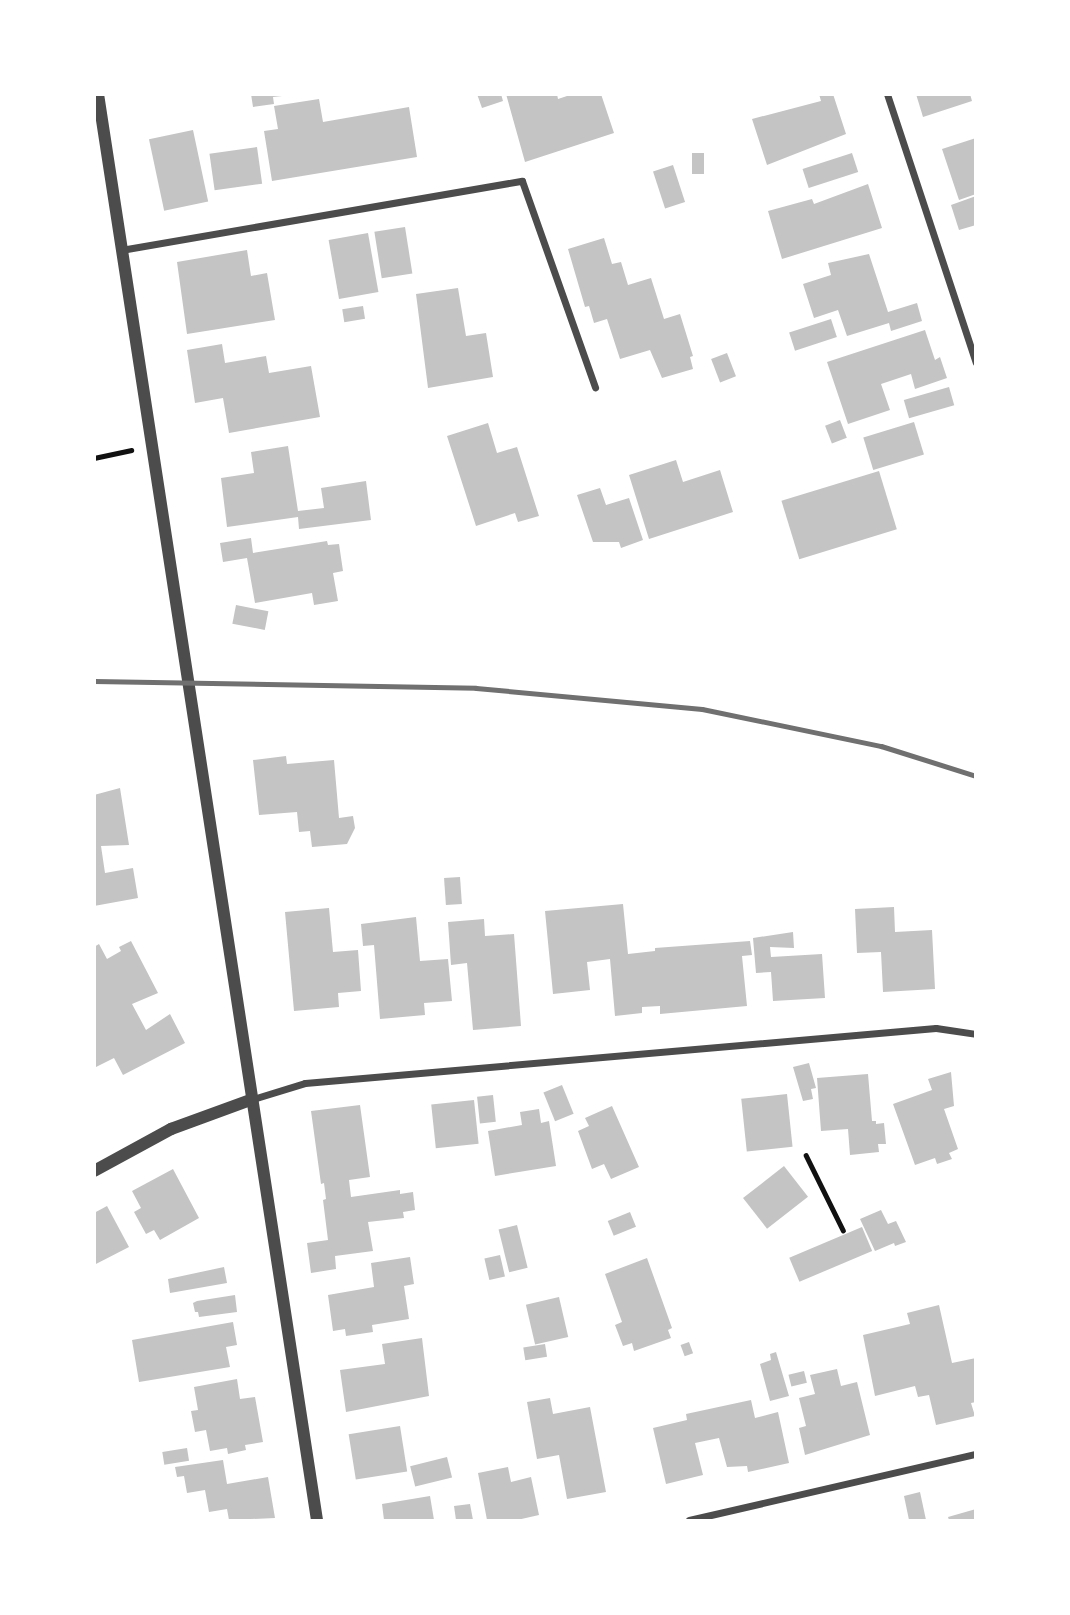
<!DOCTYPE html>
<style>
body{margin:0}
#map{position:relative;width:1070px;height:1615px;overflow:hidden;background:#fff;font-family:Spectral,serif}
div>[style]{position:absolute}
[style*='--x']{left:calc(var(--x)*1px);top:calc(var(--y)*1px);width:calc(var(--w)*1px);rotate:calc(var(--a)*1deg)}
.building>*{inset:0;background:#c4c4c4;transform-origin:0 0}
.path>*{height:4.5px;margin:-2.25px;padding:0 2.25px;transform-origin:2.25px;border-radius:2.25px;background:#111}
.minor>*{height:7px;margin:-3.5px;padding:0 3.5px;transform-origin:3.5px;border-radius:3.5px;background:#4c4c4c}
.tertiary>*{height:12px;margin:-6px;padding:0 6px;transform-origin:6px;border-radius:6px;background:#4c4c4c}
.rail>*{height:5px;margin:-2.5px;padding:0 2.5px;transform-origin:2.5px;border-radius:2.5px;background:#707070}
span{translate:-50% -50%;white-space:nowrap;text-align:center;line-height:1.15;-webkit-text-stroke:5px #fff;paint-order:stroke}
.frame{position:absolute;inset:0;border:96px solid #fff;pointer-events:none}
</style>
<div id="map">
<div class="building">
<div style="clip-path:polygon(251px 94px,282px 94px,282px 96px,273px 97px,274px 104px,253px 107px)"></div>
<div style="clip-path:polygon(477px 94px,501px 94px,503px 101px,482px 108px)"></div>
<div style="clip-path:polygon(506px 94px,557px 94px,558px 99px,573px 94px,601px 94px,614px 133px,525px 162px)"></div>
<div style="clip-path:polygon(819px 94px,833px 94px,846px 134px,767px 165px,752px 119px,821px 101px)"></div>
<div style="clip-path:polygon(916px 94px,970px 94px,972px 101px,923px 117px)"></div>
<div style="clip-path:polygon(319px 99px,323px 122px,409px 107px,417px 157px,272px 181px,264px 131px,278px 129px,274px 106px)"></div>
<div style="left:193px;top:130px;width:73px;height:45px;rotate:78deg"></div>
<div style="clip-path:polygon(976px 138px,976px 194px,959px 200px,942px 149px)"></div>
<div style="left:257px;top:147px;width:37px;height:48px;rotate:82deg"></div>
<div style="left:692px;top:153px;width:12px;height:21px"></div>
<div style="left:852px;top:153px;width:20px;height:52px;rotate:72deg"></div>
<div style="left:673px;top:165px;width:39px;height:21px;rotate:72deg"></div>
<div style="clip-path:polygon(868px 184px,882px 228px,782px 259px,768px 211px,812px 199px,814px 204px)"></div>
<div style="clip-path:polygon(976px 196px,976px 225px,959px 230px,951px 205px)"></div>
<div style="left:405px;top:227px;width:47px;height:31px;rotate:81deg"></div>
<div style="left:368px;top:233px;width:60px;height:40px;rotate:80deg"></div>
<div style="clip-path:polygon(604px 238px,612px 264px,621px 262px,628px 285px,651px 278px,664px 319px,680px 314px,693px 356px,690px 357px,693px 369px,662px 378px,650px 350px,620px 359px,607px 319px,594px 323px,589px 306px,585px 307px,568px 249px)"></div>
<div style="clip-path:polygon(247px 250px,251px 276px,267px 273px,275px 320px,187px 334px,177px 262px)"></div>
<div style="clip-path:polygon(869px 254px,888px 312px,917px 303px,922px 321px,891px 331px,889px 323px,847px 336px,838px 310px,814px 318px,803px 284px,831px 275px,828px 263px)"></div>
<div style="clip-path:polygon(458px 288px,466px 336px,486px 333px,493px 377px,428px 388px,416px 294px)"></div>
<div style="left:363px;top:306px;width:13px;height:21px;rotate:81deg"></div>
<div style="left:831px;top:319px;width:19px;height:44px;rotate:72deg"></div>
<div style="clip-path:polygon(925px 330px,935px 360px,940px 357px,947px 378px,915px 389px,911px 374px,881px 384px,890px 410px,848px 424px,827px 362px)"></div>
<div style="clip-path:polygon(222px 344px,225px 363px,266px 356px,269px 373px,311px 366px,320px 417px,229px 433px,223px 398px,195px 403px,187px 350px)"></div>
<div style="left:727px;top:353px;width:25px;height:17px;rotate:69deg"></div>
<div style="left:949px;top:387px;width:19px;height:47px;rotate:74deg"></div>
<div style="left:840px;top:420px;width:19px;height:16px;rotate:69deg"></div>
<div style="left:914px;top:422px;width:34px;height:53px;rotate:73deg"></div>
<div style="clip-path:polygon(488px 423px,497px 453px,517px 447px,539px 516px,518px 522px,515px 513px,476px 526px,447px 436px)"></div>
<div style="clip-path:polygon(288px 446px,298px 511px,324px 508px,321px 488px,366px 481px,371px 520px,299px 529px,298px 517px,227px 527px,221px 478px,254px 473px,251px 452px)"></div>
<div style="clip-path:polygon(676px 460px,683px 482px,720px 470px,733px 512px,649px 539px,629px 475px)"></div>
<div style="left:879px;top:471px;width:61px;height:102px;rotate:73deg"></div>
<div style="clip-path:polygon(600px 488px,606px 505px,629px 498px,643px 540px,621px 548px,619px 542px,593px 542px,577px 495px)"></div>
<div style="clip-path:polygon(251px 538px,253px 553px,327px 541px,328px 545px,339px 544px,343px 571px,333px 573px,338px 601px,314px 605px,312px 593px,255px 603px,247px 558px,223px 562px,220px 543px)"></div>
<div style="left:236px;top:605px;width:33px;height:19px;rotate:11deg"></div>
<div style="clip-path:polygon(286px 756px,287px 764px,334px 760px,339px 818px,353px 816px,355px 828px,347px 844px,312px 847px,310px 831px,299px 832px,297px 812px,259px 815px,253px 760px)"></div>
<div style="clip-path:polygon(120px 788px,129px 845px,101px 846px,105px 873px,133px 868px,138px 898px,94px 906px,94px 795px)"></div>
<div style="left:460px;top:877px;width:27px;height:16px;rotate:86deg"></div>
<div style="clip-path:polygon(623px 904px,628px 954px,655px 951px,655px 948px,750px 941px,752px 955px,742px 956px,747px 1006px,660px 1014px,660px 1006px,642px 1007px,642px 1013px,615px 1016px,610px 959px,587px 962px,590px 990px,553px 994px,545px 911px)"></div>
<div style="clip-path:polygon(894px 907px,895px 932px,932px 930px,935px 989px,883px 992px,881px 952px,857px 953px,855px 909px)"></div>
<div style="clip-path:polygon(329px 908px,333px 952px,358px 950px,361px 991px,338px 993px,339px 1007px,294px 1011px,285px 912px)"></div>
<div style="clip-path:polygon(416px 917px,420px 961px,448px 959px,452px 1001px,424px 1003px,425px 1015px,380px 1019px,374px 945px,363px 946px,361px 924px)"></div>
<div style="clip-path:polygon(484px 919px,485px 936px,514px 934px,521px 1026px,473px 1030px,467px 963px,451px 965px,448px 922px)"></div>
<div style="clip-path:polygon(793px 932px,794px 948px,770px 947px,771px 957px,822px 954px,825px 998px,773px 1001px,771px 972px,756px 973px,753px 938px)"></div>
<div style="clip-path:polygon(131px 941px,158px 993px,132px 1004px,146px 1030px,170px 1014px,185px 1043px,123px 1075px,114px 1058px,96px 1067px,94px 1065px,94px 947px,99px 944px,107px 959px,121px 951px,119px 947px)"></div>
<div style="clip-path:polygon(809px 1063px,816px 1088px,811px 1089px,813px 1099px,803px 1101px,793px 1067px)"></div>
<div style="clip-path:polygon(951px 1072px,954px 1106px,944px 1109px,958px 1149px,949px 1153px,952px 1159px,937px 1164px,935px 1158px,915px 1165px,893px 1104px,932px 1090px,928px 1079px)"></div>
<div style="clip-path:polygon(868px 1074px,872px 1121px,876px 1121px,876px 1124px,884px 1123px,886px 1144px,878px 1144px,879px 1152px,850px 1155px,848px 1129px,821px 1131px,817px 1078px)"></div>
<div style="left:562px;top:1085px;width:31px;height:20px;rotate:68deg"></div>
<div style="left:787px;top:1094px;width:53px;height:46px;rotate:84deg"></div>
<div style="left:493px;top:1095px;width:27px;height:16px;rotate:84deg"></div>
<div style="left:474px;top:1100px;width:44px;height:43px;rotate:84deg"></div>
<div style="clip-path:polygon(360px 1105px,370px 1177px,349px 1180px,351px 1197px,400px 1190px,400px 1194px,413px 1192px,415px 1210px,403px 1212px,404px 1218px,368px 1222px,373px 1251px,335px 1256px,336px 1269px,311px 1273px,307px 1243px,328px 1240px,323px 1200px,326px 1199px,324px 1183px,321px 1184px,311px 1111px)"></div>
<div style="clip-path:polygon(612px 1106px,639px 1167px,611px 1179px,604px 1164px,592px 1169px,578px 1131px,589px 1126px,585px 1118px)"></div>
<div style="clip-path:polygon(539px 1109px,541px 1123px,549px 1121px,556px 1166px,495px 1176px,488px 1131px,522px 1125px,520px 1112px)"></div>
<div style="left:784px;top:1166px;width:39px;height:52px;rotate:52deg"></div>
<div style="clip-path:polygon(173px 1169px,199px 1218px,160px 1240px,154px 1230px,146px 1234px,134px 1212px,141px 1208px,132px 1191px)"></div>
<div style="clip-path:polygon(107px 1206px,129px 1247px,94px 1265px,94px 1213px)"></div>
<div style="clip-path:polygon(881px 1210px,888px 1224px,896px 1221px,906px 1242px,895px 1246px,894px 1243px,875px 1251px,860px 1219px)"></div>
<div style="left:630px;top:1212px;width:16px;height:24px;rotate:68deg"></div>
<div style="left:517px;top:1225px;width:44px;height:19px;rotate:76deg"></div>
<div style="left:862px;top:1227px;width:26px;height:79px;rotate:67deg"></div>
<div style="left:500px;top:1255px;width:22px;height:16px;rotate:77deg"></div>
<div style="clip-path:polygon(410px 1257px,414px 1284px,404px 1286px,409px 1319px,372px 1325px,373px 1332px,346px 1336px,345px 1329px,333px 1331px,328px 1295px,374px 1287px,371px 1263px)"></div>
<div style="clip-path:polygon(647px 1258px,672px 1328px,668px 1330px,671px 1338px,634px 1351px,632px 1343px,623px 1346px,615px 1325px,622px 1322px,605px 1274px)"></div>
<div style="clip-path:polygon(224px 1267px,227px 1283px,170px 1293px,168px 1279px)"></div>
<div style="clip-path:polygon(235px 1295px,237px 1312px,199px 1317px,198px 1312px,195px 1312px,193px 1303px,197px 1301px)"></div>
<div style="left:559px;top:1297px;width:41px;height:34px;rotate:77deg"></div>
<div style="clip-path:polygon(939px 1305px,952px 1363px,976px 1358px,976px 1402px,971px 1403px,975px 1416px,936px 1425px,929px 1395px,918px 1397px,915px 1386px,875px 1396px,863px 1335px,910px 1324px,907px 1313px)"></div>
<div style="clip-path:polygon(233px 1322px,237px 1345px,226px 1347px,230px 1367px,139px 1382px,132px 1340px)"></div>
<div style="clip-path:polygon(422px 1338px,429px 1396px,346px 1412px,340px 1370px,385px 1364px,382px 1344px)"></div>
<div style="left:689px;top:1342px;width:12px;height:9px;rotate:70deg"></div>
<div style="left:545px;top:1344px;width:13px;height:22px;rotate:81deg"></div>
<div style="clip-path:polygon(776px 1352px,789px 1396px,770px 1401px,760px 1364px,771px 1360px,770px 1354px)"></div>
<div style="clip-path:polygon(837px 1369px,841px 1386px,857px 1382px,870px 1435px,805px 1455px,799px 1428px,806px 1426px,799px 1398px,815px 1394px,810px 1375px)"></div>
<div style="left:804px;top:1371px;width:12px;height:16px;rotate:76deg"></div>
<div style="clip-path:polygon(237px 1379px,240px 1399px,255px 1397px,263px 1442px,245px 1445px,246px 1450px,228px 1454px,227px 1448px,210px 1451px,206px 1430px,195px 1432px,191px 1411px,198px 1410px,194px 1387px)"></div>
<div style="clip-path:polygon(550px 1398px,553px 1414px,590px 1407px,606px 1492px,567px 1499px,559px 1455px,537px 1459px,527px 1402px)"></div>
<div style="clip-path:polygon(751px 1400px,755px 1418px,778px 1412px,789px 1463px,748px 1472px,747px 1466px,727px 1467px,719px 1438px,695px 1443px,703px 1475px,666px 1484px,653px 1428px,687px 1420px,686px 1414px)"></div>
<div style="left:400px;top:1426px;width:46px;height:52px;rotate:81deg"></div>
<div style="left:187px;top:1448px;width:13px;height:25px;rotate:81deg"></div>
<div style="left:447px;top:1457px;width:21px;height:38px;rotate:76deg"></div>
<div style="clip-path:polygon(223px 1460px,227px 1484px,268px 1477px,275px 1518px,229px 1520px,227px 1509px,209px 1512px,205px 1490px,187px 1493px,184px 1476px,177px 1477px,175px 1467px)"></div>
<div style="clip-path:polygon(508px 1467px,511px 1482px,531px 1477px,539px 1515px,517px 1520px,487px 1520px,478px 1473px)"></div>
<div style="clip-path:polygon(920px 1492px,926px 1520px,909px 1520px,904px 1496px)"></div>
<div style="clip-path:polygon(430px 1496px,434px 1520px,384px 1520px,382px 1504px)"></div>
<div style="clip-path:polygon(470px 1504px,473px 1520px,456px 1520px,454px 1506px)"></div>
<div style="clip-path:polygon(976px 1509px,976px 1520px,949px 1520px,948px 1517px)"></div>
</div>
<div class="path">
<div style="--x:94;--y:458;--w:38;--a:-12"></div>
<div style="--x:806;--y:1155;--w:84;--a:63.7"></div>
</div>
<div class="minor">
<div style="--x:887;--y:94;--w:283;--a:71.7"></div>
<div style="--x:121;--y:250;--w:407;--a:-9.8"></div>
<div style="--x:522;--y:181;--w:219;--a:70.5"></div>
<div style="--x:253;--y:1099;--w:54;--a:-17.1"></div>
<div style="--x:305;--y:1083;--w:633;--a:-4.98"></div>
<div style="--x:936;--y:1028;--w:40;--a:8.5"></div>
<div style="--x:689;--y:1520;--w:294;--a:-13"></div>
</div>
<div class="tertiary">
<div style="--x:98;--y:94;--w:1443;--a:81.27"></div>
<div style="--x:94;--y:1171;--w:88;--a:-28.6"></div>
<div style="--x:171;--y:1129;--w:87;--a:-20.1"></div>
</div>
<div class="rail">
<div style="--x:94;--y:681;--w:382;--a:1"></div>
<div style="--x:476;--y:688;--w:227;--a:5.3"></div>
<div style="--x:702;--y:709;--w:183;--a:11.7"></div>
<div style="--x:881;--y:746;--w:100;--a:17.5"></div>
</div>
<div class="frame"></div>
</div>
